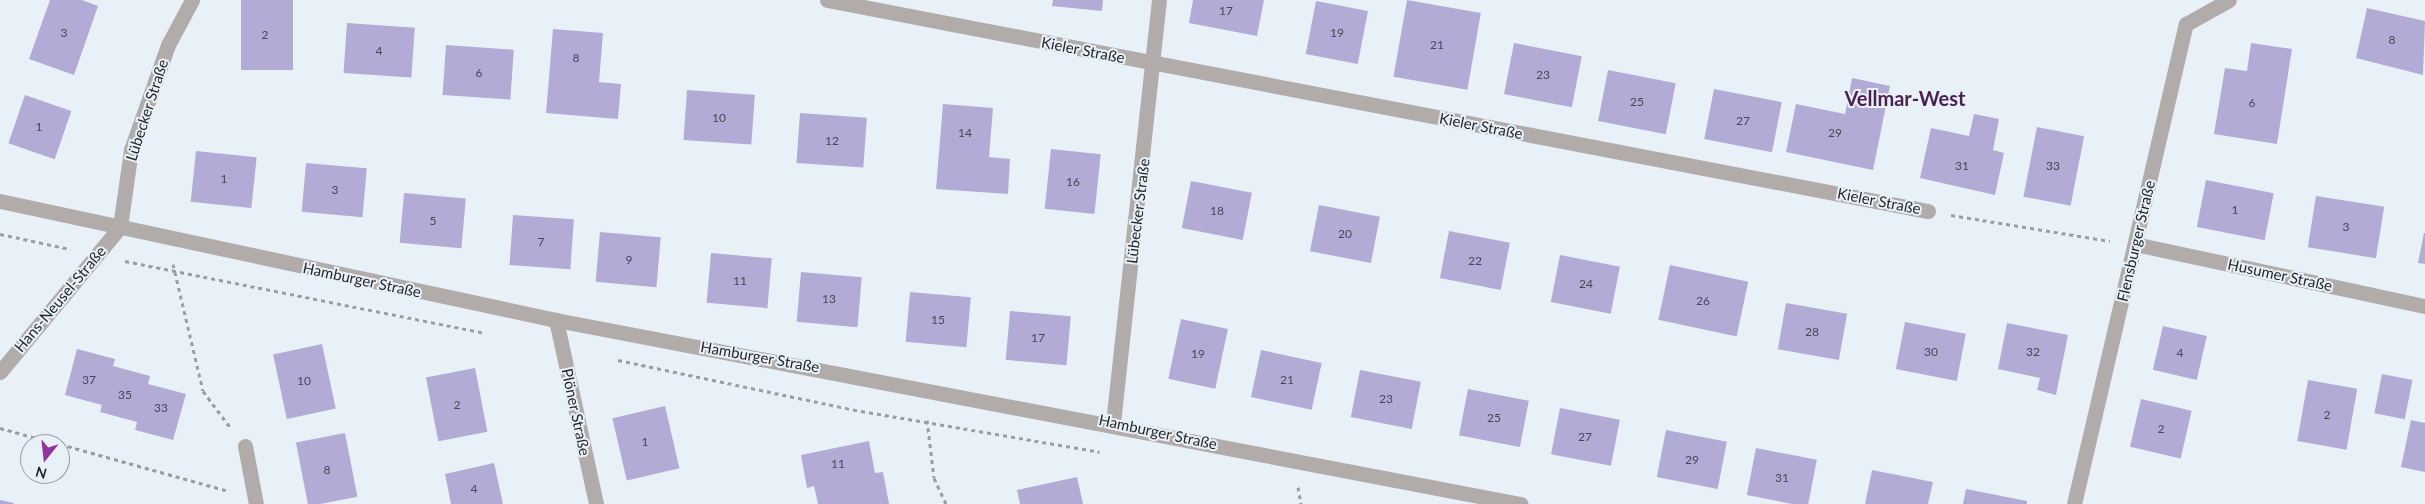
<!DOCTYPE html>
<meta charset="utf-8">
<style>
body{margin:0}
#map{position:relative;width:2425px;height:504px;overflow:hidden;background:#e9f1f8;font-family:Lato,sans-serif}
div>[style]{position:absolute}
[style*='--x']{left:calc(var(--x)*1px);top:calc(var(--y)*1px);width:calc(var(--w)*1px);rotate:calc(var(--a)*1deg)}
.building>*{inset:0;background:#b2abd6;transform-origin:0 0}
.path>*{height:3px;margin-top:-1.5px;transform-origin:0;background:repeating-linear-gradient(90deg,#989ea3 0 4px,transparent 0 8px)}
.minor>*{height:15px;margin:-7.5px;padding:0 7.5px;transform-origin:7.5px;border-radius:7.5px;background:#b1acaa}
span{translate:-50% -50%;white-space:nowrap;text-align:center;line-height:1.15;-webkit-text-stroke:4px #e9f1f8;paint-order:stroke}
.number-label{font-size:12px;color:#484854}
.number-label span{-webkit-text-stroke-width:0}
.street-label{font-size:15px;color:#242729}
.district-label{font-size:20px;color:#4c1f51;font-weight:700}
.north{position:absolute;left:20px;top:434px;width:50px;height:50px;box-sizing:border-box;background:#e9f1f8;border:1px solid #9aa0a5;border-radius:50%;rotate:196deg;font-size:14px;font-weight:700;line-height:20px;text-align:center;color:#242729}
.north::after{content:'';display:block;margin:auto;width:18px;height:22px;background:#94359e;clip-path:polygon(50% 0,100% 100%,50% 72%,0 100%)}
</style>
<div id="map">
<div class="building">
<div style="clip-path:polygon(50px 0,82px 0,98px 6px,74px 75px,29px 59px)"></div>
<div style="left:241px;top:0;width:52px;height:70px"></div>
<div style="clip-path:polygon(1053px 0,1103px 0,1102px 11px,1052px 6px)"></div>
<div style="clip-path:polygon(1193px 0,1264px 0,1257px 36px,1189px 23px)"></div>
<div style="left:1407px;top:0;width:75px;height:78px;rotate:10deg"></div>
<div style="left:1316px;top:1px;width:53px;height:54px;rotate:11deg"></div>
<div style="clip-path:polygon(2367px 8px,2425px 21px,2423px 75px,2356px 58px)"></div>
<div style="left:347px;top:23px;width:68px;height:50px;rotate:4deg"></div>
<div style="clip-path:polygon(553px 29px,603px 33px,599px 82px,621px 84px,618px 119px,546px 113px)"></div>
<div style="left:1514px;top:43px;width:69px;height:52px;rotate:11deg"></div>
<div style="clip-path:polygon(2251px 43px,2292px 49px,2277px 144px,2214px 134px,2225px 68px,2247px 71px)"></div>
<div style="left:446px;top:45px;width:68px;height:50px;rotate:4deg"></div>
<div style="left:1608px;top:70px;width:69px;height:52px;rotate:11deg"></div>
<div style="clip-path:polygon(1852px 78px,1890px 86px,1873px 170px,1786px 152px,1796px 104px,1845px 114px)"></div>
<div style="left:1714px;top:89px;width:69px;height:51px;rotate:11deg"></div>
<div style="left:687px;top:90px;width:68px;height:50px;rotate:4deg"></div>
<div style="left:25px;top:95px;width:49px;height:51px;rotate:19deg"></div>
<div style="clip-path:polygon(943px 104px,993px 108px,989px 157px,1010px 159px,1008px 194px,936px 189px)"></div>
<div style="left:800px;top:113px;width:67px;height:50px;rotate:4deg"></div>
<div style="clip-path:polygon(1974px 114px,1999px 119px,1993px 150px,2004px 153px,1995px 195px,1920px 178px,1931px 128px,1969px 136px)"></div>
<div style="left:2037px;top:127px;width:48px;height:71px;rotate:11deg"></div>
<div style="left:1051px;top:149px;width:50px;height:60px;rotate:6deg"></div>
<div style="left:196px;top:151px;width:61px;height:51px;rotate:6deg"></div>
<div style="left:306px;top:163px;width:61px;height:49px;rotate:5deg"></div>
<div style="left:2206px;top:180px;width:69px;height:48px;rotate:11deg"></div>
<div style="left:1191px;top:181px;width:62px;height:48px;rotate:11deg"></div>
<div style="left:404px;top:193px;width:62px;height:50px;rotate:5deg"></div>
<div style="left:2316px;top:196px;width:69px;height:52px;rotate:9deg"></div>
<div style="left:1319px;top:205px;width:62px;height:47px;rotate:11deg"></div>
<div style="left:513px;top:215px;width:61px;height:50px;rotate:4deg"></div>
<div style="left:1449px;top:231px;width:62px;height:48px;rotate:11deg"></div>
<div style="left:600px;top:232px;width:61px;height:50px;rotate:5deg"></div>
<div style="clip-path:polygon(2424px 233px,2425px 233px,2425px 264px,2418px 263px)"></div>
<div style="left:711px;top:253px;width:61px;height:50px;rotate:5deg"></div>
<div style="left:1560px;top:255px;width:61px;height:48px;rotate:11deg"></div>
<div style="left:1670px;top:265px;width:80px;height:56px;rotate:12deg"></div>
<div style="left:801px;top:272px;width:61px;height:50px;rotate:5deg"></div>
<div style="left:910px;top:292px;width:61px;height:50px;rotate:5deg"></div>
<div style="left:1786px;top:303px;width:62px;height:47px;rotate:10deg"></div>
<div style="left:1010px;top:311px;width:61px;height:49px;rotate:5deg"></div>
<div style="left:1181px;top:319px;width:48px;height:61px;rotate:12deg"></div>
<div style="left:1905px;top:322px;width:62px;height:48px;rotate:11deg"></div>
<div style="clip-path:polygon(2007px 323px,2068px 335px,2056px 395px,2037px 390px,2040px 378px,1998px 369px)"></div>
<div style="left:2163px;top:326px;width:45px;height:45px;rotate:13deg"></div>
<div style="left:322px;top:344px;width:66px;height:50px;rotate:78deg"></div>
<div style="clip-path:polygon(77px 349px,115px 359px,113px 366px,150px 376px,148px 384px,186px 394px,173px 440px,135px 430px,137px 422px,100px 412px,102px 405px,65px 395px)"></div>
<div style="left:1261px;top:350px;width:62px;height:48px;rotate:12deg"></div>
<div style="left:475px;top:368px;width:65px;height:50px;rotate:79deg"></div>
<div style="left:1360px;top:370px;width:62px;height:48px;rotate:11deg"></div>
<div style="left:2382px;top:374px;width:31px;height:40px;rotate:11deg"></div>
<div style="left:2308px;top:380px;width:50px;height:62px;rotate:10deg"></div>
<div style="left:1468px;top:389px;width:62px;height:47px;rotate:11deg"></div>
<div style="left:2141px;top:399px;width:52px;height:49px;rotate:13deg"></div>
<div style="left:665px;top:406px;width:64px;height:54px;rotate:77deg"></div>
<div style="left:1560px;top:408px;width:61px;height:47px;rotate:11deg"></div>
<div style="clip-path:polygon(2411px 420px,2425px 423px,2425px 472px,2401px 467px)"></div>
<div style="left:1666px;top:430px;width:62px;height:48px;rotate:11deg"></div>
<div style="left:345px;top:433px;width:65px;height:50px;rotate:79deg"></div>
<div style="clip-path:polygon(869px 441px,875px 473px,883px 472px,889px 504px,818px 504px,814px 486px,807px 488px,801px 455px)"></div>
<div style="left:1756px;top:448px;width:62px;height:48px;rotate:11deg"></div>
<div style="clip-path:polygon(494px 463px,503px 504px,451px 504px,445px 474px)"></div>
<div style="clip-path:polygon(1872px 470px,1933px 482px,1928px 504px,1865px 504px)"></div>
<div style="clip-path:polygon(1077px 477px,1083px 504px,1020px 504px,1017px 490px)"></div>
<div style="clip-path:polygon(1966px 489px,2027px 501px,2027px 504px,1963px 504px)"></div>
<div style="clip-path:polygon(0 500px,14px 503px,14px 504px,0 504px)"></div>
</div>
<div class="path">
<div style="--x:1951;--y:215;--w:161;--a:9.3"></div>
<div style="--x:0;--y:234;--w:72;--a:12.1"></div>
<div style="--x:125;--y:261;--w:368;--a:11.3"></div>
<div style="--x:173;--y:264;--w:130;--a:76.7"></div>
<div style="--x:203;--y:391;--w:45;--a:53.1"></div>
<div style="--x:618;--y:360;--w:248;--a:11.9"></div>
<div style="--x:861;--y:411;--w:242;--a:9.7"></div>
<div style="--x:927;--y:420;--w:58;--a:83.1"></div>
<div style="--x:934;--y:478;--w:29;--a:65"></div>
<div style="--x:0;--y:428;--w:60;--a:15.4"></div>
<div style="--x:60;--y:444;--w:174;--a:15.6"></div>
<div style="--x:1298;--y:487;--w:17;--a:80"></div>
</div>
<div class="minor">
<div style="--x:827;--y:0;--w:1121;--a:10.85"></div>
<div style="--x:0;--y:201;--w:569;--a:12.08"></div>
<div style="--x:556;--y:320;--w:982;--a:10.8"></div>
<div style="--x:120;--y:227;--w:78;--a:-81.9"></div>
<div style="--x:131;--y:150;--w:111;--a:-70.6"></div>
<div style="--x:168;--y:45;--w:51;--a:-61.9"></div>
<div style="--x:2135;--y:244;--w:297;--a:12.1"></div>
<div style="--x:556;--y:320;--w:188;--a:77.7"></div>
<div style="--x:0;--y:372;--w:188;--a:-50.4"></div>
<div style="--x:1113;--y:423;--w:425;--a:-83.8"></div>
<div style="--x:245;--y:446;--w:59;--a:79.3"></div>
<div style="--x:2074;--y:504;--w:493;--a:-76.9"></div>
<div style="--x:2186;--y:24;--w:49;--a:-29.2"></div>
</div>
<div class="number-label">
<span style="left:1226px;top:11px">17</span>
<span style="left:64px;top:33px">3</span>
<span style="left:1337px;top:33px">19</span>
<span style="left:265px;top:35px">2</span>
<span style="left:2392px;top:40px">8</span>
<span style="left:1437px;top:45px">21</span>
<span style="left:379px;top:51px">4</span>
<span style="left:576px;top:58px">8</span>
<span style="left:479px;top:73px">6</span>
<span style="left:1543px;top:75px">23</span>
<span style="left:1637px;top:102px">25</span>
<span style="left:2252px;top:103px">6</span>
<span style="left:719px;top:118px">10</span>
<span style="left:1743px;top:121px">27</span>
<span style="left:39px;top:127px">1</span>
<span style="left:965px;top:133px">14</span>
<span style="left:1835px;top:133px">29</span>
<span style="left:832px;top:141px">12</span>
<span style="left:1962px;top:166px">31</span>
<span style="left:2053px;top:166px">33</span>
<span style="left:224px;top:179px">1</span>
<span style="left:1073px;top:182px">16</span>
<span style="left:335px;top:190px">3</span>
<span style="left:2235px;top:210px">1</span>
<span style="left:1217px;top:211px">18</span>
<span style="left:433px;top:221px">5</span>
<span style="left:2346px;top:227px">3</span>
<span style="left:1345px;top:234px">20</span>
<span style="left:541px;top:242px">7</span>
<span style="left:629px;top:260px">9</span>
<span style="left:1475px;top:261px">22</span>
<span style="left:740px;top:281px">11</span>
<span style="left:1586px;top:284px">24</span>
<span style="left:829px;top:299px">13</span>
<span style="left:1703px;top:301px">26</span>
<span style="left:938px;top:320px">15</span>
<span style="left:1812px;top:332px">28</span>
<span style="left:1038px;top:338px">17</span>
<span style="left:1931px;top:352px">30</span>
<span style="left:2033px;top:352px">32</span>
<span style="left:2180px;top:353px">4</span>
<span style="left:1198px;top:354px">19</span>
<span style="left:89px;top:380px">37</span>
<span style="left:1287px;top:380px">21</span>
<span style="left:304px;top:381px">10</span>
<span style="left:125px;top:395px">35</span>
<span style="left:1386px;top:399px">23</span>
<span style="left:457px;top:405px">2</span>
<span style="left:161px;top:408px">33</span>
<span style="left:2327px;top:415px">2</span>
<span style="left:1494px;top:418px">25</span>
<span style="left:2161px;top:429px">2</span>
<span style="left:1585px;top:437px">27</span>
<span style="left:645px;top:442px">1</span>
<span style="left:1692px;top:460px">29</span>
<span style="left:838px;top:464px">11</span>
<span style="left:327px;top:470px">8</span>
<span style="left:1782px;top:478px">31</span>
<span style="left:474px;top:489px">4</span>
</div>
<div class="street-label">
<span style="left:1083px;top:50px;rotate:11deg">Kieler Straße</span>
<span style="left:147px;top:110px;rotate:-72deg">Lübecker Straße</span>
<span style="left:1481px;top:126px;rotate:11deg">Kieler Straße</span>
<span style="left:1879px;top:201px;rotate:11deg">Kieler Straße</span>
<span style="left:1138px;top:211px;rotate:-83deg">Lübecker Straße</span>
<span style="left:2136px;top:241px;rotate:-77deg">Flensburger Straße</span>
<span style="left:2280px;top:275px;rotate:12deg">Husumer Straße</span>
<span style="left:362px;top:280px;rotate:12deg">Hamburger Straße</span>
<span style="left:60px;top:299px;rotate:-50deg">Hans-Neusel-Straße</span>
<span style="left:760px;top:357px;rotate:10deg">Hamburger Straße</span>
<span style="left:576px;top:412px;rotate:78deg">Plöner Straße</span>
<span style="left:1158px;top:432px;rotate:12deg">Hamburger Straße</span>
</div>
<div class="district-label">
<span style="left:1905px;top:98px">Vellmar-West</span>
</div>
<div class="north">N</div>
</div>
